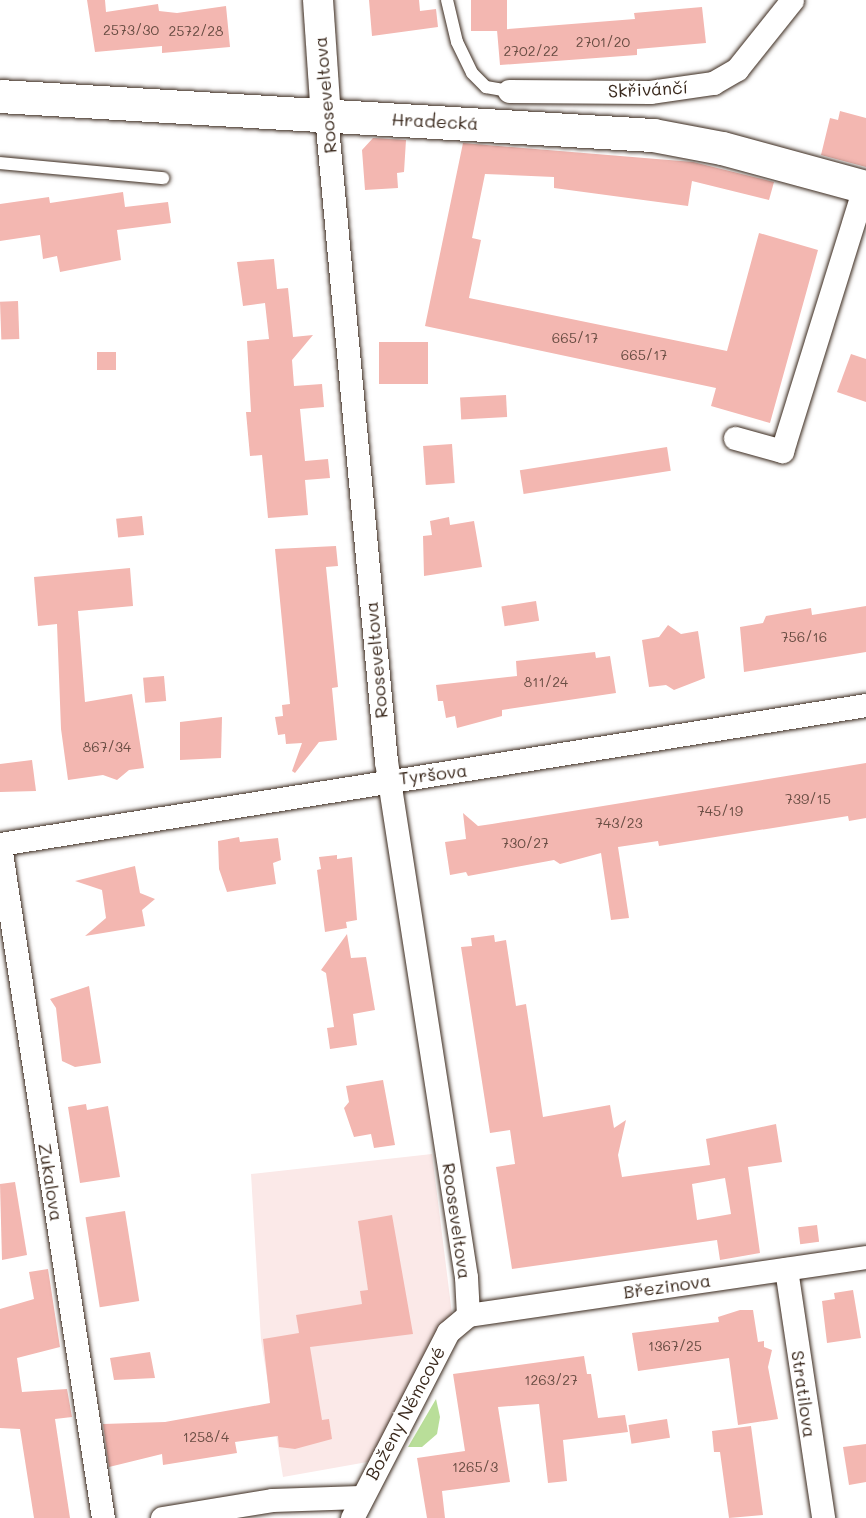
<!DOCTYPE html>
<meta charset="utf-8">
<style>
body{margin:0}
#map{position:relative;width:866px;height:1518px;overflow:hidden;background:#fff;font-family:Mali,sans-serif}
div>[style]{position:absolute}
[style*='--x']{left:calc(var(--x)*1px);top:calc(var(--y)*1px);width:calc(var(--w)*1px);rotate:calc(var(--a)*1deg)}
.built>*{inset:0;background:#fbe9e8}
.green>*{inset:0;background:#b9de99}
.building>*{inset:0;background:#f3b7b1;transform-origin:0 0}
.roads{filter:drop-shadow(0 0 2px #3b2a1e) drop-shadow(0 0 2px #3b2a1e)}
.service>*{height:12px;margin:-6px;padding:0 6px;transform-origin:6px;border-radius:6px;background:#fff}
.minor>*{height:23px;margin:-11.5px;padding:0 11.5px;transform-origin:11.5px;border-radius:11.5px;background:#fff}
.tertiary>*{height:30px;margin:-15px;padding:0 15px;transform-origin:15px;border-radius:15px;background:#fff}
.secondary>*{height:33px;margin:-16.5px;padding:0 16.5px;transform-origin:16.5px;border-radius:16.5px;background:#fff}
span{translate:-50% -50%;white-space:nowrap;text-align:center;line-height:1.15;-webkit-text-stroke:5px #fff;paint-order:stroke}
.number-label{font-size:14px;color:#694d43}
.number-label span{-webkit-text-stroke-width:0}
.street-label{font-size:18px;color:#3b2a1e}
</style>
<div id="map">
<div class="built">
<div style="clip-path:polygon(432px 1154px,452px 1314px,373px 1461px,283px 1477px,261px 1340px,251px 1174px)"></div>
</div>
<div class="green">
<div style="clip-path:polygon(436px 1399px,440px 1417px,437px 1434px,422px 1447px,408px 1447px)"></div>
</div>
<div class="building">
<div style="clip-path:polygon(87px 0,105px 0,106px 12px,158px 4px,159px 11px,177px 13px,226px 6px,230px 47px,162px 53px,162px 46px,95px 52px)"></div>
<div style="clip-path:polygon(369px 0,419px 0,420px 11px,436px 9px,438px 27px,372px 36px)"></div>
<div style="left:471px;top:0;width:36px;height:31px"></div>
<div style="clip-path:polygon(702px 7px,706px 43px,637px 49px,637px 55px,500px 65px,497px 30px,635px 19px,634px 13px)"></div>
<div style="clip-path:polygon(840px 111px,866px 118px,866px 167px,821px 155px,830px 118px,838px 120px)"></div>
<div style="clip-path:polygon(373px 138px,406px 140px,404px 172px,397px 173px,398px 188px,365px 190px,362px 150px)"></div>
<div style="clip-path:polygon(463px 143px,693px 162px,774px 182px,769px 200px,692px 181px,688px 206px,554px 188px,554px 177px,485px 174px,472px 238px,481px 240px,469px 298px,727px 351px,759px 233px,818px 250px,770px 423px,711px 406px,716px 388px,425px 326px)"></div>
<div style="clip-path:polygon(123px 192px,125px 207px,168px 202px,171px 223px,117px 230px,121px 260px,60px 272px,57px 256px,43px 259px,40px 235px,0 241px,0 204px,49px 197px,50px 203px)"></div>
<div style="clip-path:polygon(274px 259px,277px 289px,288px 288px,293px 337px,313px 335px,292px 360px,294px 386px,322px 384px,324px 407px,300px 409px,305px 461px,328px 459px,330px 478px,305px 480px,308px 515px,268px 518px,262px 455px,250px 456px,246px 412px,251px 412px,247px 341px,269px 339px,265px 303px,243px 306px,237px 262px)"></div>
<div style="left:18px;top:301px;width:38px;height:18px;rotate:88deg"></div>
<div style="left:428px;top:342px;width:42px;height:49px;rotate:90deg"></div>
<div style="left:116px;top:352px;width:18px;height:19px;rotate:90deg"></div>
<div style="clip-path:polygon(851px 354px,866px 359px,866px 402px,837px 392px)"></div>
<div style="left:506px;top:395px;width:22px;height:46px;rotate:87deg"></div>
<div style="left:452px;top:444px;width:39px;height:29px;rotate:86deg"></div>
<div style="left:667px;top:447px;width:24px;height:149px;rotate:81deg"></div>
<div style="left:142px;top:516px;width:19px;height:26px;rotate:84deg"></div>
<div style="clip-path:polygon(449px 517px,450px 525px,474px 521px,482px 567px,424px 576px,423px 536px,432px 535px,430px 521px)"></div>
<div style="clip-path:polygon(336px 546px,338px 566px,326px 567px,338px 687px,332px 688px,337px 740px,319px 742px,295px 773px,292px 771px,302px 743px,286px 744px,285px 734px,278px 735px,275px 717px,283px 716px,282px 705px,290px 704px,275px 549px)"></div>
<div style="clip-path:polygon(130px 568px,133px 606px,78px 611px,85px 702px,132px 694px,144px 768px,129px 770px,117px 780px,103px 775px,68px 780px,61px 729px,57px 624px,38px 626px,34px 577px)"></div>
<div style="left:536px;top:601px;width:20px;height:35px;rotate:81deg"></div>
<div style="clip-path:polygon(866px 606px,866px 652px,744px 672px,740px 627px,763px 623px,766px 616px,811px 608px,812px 615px)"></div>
<div style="clip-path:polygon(668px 625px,681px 634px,698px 631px,705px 678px,674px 690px,666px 685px,649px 687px,642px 640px,659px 637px)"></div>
<div style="clip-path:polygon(595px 652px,596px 658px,610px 656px,616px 693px,502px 710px,502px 716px,457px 728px,455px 716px,446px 718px,443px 701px,438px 701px,436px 685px,517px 676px,516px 661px)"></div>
<div style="left:164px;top:676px;width:25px;height:21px;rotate:85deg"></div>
<div style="clip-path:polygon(222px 717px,221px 758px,180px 760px,180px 722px)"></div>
<div style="clip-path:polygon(32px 760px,36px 791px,0 792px,0 764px)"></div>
<div style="clip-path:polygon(866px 763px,866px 818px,849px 821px,848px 816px,659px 846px,658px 841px,618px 847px,629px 918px,611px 920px,601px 853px,560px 864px,554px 860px,468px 876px,466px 872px,450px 875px,445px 842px,466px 839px,463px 813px,478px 826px,492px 824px)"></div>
<div style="clip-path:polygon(239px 837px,240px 842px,278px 838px,281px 860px,273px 863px,276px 884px,227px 892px,219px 869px,218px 841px)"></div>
<div style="clip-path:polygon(337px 855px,337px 859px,352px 857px,357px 920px,346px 922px,347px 928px,325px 932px,317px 870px,321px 869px,319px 857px)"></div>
<div style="clip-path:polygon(135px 866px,140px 893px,155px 899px,142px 910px,145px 926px,85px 936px,106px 918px,102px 890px,75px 881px)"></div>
<div style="clip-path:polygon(347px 934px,351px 958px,366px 957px,375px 1010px,353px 1014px,357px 1045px,330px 1049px,327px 1028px,334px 1027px,326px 973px,321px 970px)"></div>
<div style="clip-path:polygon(evenodd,494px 935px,495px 942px,506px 940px,516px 1006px,526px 1004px,543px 1117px,610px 1105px,614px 1128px,626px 1120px,618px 1155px,622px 1177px,710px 1165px,706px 1139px,776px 1124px,782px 1162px,748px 1167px,760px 1253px,720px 1260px,717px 1240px,512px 1269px,496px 1167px,515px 1164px,510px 1130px,490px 1133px,461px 947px,472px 946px,471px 938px,494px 935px,725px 1178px,731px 1214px,697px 1220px,692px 1184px,725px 1178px)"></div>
<div style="clip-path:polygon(89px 986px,101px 1063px,75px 1067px,62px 1061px,56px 1008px,50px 999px)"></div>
<div style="clip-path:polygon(383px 1080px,395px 1145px,374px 1148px,371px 1134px,354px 1137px,344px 1108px,349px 1102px,346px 1086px)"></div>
<div style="clip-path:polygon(86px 1104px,87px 1110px,108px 1106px,120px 1177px,80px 1183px,68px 1107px)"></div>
<div style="clip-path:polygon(15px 1182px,27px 1255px,2px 1260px,0 1184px)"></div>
<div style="left:125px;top:1211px;width:91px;height:40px;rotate:81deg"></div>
<div style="clip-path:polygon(392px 1215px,413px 1334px,310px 1347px,322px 1420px,329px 1419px,332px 1439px,295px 1449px,279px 1447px,278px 1436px,235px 1442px,237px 1453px,163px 1465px,162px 1454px,109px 1467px,103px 1424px,165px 1422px,270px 1403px,263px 1339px,299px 1333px,296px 1315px,362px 1304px,360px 1291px,368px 1290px,358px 1221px)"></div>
<div style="left:817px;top:1225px;width:17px;height:19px;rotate:83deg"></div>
<div style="clip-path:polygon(48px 1269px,60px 1347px,17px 1358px,22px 1392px,67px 1389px,72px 1417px,55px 1419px,70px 1518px,34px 1518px,20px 1429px,0 1428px,0 1309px,34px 1299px,29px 1272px)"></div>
<div style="clip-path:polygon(853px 1290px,861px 1338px,827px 1343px,822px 1301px,835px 1299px,834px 1293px)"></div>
<div style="clip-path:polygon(740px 1310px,753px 1310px,758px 1342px,764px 1341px,764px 1347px,772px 1350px,768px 1367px,778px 1419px,738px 1425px,729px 1358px,638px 1371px,632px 1333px,719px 1322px,718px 1317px)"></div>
<div style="clip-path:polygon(150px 1352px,155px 1378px,114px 1380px,110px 1358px)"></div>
<div style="clip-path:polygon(584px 1356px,587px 1374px,591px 1374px,598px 1418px,625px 1415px,628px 1432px,563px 1440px,567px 1481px,548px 1483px,539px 1404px,498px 1407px,510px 1482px,442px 1491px,445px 1518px,427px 1518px,417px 1458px,465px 1451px,453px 1374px)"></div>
<div style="left:667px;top:1419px;width:19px;height:39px;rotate:81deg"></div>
<div style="clip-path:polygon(751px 1426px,763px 1515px,729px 1518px,720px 1452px,714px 1452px,712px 1431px)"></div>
<div style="clip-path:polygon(866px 1444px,866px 1482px,849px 1485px,843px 1447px)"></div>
</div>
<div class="roads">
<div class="service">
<div style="--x:447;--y:0;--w:43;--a:76.6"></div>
<div style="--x:457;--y:42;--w:34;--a:64"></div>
<div style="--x:472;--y:73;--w:20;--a:45"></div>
<div style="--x:486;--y:87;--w:23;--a:10"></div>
<div style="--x:0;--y:163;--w:164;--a:5.3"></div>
</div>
<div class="minor">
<div style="--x:509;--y:91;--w:141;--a:0.4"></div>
<div style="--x:650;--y:92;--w:64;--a:-8.1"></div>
<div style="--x:713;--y:83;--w:28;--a:-30"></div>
<div style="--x:737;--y:69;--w:88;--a:-51.4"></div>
<div style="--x:326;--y:116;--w:648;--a:84.69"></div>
<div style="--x:386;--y:761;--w:522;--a:81.19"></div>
<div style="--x:466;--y:1277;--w:38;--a:87"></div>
<div style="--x:735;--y:438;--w:49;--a:15.5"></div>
<div style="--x:782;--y:451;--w:276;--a:-72.7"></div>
<div style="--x:0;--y:844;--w:877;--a:-9.12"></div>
<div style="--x:0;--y:846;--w:680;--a:81.29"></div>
<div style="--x:786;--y:1269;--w:252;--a:81.5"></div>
<div style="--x:468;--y:1315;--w:402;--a:-8.3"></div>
<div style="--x:162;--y:1518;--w:111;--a:-9.3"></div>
<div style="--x:272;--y:1500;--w:88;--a:-2"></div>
<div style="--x:352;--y:1518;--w:209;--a:-62.7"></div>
<div style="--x:448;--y:1332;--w:26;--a:-40"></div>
</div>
<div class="tertiary">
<div style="--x:318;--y:0;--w:116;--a:86.1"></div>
</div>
<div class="secondary">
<div style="--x:0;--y:96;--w:654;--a:3.42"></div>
<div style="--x:653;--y:135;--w:70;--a:10.7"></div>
<div style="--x:722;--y:148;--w:149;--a:15.2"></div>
</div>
</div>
<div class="number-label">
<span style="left:131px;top:30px">2573/30</span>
<span style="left:196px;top:31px">2572/28</span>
<span style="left:603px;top:42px">2701/20</span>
<span style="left:531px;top:51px">2702/22</span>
<span style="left:575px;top:338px">665/17</span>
<span style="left:644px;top:355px">665/17</span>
<span style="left:804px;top:637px">756/16</span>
<span style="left:546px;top:682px">811/24</span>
<span style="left:107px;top:747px">867/34</span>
<span style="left:808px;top:799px">739/15</span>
<span style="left:720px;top:811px">745/19</span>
<span style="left:619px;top:823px">743/23</span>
<span style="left:525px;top:843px">730/27</span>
<span style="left:675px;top:1346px">1367/25</span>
<span style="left:551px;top:1380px">1263/27</span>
<span style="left:206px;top:1437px">1258/4</span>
<span style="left:475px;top:1467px">1265/3</span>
</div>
<div class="street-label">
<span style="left:648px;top:89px;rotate:-3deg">Skřivánčí</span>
<span style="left:325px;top:95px;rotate:-95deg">Rooseveltova</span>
<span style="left:435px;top:121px;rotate:3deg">Hradecká</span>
<span style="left:376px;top:660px;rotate:-95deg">Rooseveltova</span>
<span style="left:433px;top:774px;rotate:-7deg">Tyršova</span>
<span style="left:51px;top:1182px;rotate:81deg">Zukalova</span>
<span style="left:457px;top:1221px;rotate:82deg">Rooseveltova</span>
<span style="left:667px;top:1286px;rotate:-8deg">Březinova</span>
<span style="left:804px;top:1394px;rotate:82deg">Stratilova</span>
<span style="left:405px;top:1413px;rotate:-62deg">Boženy Němcové</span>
</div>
</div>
